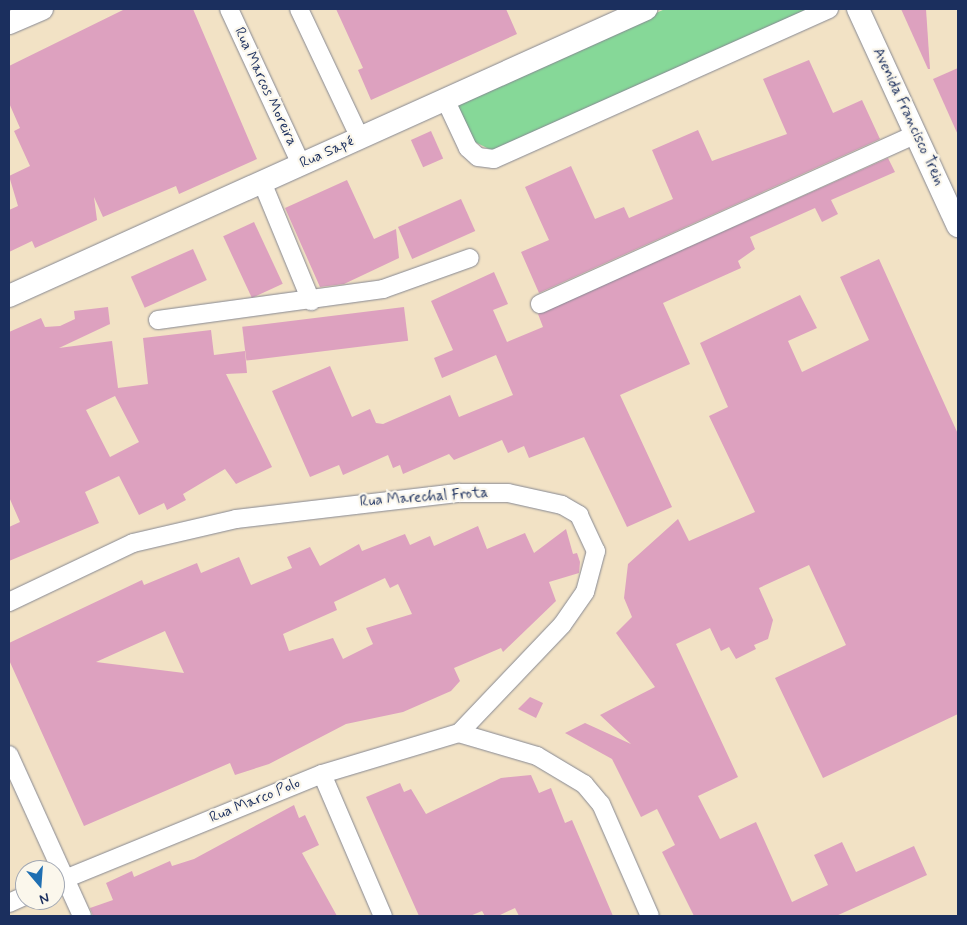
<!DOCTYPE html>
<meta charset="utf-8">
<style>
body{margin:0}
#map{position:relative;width:967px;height:925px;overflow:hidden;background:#f2e2c5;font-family:Mynerve,sans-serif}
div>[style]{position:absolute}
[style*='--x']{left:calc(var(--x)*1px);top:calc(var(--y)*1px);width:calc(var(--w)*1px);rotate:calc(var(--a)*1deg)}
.green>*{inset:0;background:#86d898}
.building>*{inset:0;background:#dda1bf;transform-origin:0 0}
.roads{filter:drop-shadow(0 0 1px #868892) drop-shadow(0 0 1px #868892)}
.minor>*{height:18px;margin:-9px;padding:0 9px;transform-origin:9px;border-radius:9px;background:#fff}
.tertiary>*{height:22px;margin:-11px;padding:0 11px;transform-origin:11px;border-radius:11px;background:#fff}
span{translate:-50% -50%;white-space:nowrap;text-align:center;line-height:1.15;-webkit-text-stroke:4.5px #fbf7ec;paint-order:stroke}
.street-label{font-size:15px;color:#1b2f5e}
.frame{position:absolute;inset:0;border:10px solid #1b2f5e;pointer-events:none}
.north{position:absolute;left:15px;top:860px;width:50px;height:50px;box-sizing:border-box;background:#fbf7ec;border:1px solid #a1a7b3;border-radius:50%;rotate:162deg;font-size:14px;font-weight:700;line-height:20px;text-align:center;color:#1b2f5e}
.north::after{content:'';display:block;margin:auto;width:18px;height:22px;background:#1f6fb2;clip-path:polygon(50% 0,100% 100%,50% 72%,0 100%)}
</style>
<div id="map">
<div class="green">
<div style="clip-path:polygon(665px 9px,809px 9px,493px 151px,473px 141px,454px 104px)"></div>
</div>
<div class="building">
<div style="clip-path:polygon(125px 9px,193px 9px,257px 159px,179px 194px,176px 186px,103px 217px,94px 197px,97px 220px,35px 248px,32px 241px,9px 252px,9px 210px,18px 206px,9px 176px,30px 166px,14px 131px,20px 128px,9px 103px,9px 66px)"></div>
<div style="clip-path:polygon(336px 9px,506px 9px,517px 34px,371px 100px,358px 70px,363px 68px)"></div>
<div style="clip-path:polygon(901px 9px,926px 9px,930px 69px,928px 69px)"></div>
<div style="clip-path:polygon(809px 60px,833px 113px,862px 100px,880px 139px,539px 293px,521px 252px,549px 240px,525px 187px,571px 166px,595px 219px,624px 207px,629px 218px,673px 199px,652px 150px,698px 130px,712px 161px,787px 134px,763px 79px)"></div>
<div style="clip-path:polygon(958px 68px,958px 135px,933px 79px)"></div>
<div style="left:431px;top:131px;width:30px;height:22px;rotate:66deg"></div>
<div style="clip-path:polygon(888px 158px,895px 172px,831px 200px,838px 214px,822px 222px,815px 208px,750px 237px,755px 249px,738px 261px,741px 268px,663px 303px,690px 364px,620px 395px,672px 507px,627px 527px,584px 437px,529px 458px,524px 446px,508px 453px,502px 440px,454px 460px,449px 454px,403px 474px,400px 465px,393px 468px,388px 455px,343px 475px,339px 465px,310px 477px,272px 391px,330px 366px,352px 417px,370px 409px,376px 423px,383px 424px,450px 395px,459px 417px,513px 395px,496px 355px,442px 378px,434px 358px,453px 350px,431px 301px,494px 272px,508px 304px,493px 310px,507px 342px,543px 327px,538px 314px)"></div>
<div style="clip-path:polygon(347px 180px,374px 239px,396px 229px,399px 258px,344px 284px,320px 287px,285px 208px)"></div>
<div style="left:461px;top:199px;width:35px;height:69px;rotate:66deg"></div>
<div style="left:254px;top:222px;width:68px;height:34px;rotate:65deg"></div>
<div style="left:193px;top:249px;width:34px;height:68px;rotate:66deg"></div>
<div style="clip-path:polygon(879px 259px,958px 434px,958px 714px,823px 778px,775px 678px,846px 645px,809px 565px,759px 588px,773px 620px,768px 639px,754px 645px,756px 649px,736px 659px,729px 647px,721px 651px,710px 628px,676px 644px,738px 777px,698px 796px,720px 839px,756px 822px,792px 902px,828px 885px,814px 855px,842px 842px,856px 872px,914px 846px,927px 875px,836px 916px,694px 916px,662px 852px,675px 845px,657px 809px,641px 817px,612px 759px,565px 733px,585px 723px,631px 744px,600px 715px,655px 687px,616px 633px,632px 617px,624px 598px,628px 564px,678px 519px,689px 541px,755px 512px,709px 416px,728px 407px,700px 343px,800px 295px,817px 328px,788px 341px,802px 372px,869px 340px,840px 277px)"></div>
<div style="clip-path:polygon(evenodd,108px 307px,110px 324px,59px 348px,112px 341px,118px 388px,148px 384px,143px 338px,211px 330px,214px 355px,245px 351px,247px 373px,226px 374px,272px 467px,236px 484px,225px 469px,183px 494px,186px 500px,167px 510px,164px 503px,139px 515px,119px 476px,85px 492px,99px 523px,9px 561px,9px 527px,20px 522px,9px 497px,9px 332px,41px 318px,45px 327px,60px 326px,75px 319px,74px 311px,108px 307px,115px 396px,139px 442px,110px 457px,86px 410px,115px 396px)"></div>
<div style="left:404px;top:307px;width:34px;height:163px;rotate:83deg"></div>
<div style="clip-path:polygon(evenodd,478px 526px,487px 549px,525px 533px,534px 553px,566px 529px,573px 554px,577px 553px,580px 562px,579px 573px,549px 582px,556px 601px,503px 652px,501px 648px,454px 668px,460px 681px,451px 691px,403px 712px,346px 724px,269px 764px,235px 775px,230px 763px,84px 826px,9px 660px,9px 643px,142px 580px,144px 585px,197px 563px,201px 573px,239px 557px,251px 585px,292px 568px,287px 557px,310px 547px,320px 566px,359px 544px,362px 551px,405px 534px,410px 545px,430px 536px,434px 546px,478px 526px,385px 578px,390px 588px,398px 584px,412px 614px,366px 628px,373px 644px,343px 659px,333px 638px,289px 651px,283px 634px,337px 610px,334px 602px,385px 578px,478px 526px,165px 631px,184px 673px,96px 662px,165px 631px)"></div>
<div style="clip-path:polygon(530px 697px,543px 703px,536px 718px,518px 709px)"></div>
<div style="clip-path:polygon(531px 775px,539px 793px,551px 788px,565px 823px,572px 820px,613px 916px,519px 916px,515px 908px,498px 916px,485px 916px,482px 911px,470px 916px,419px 916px,366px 797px,400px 783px,404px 792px,411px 789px,426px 814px,501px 778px)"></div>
<div style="clip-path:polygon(294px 805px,299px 818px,305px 815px,319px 845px,302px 853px,337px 916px,93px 916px,90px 908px,113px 900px,106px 883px,132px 871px,134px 877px,170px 861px,172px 866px,194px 859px)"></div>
</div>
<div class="roads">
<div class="minor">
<div style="--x:229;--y:9;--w:171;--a:65.1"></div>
<div style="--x:299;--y:9;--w:143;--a:64.7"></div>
<div style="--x:445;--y:99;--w:54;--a:64.9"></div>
<div style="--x:468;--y:148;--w:13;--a:42"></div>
<div style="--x:478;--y:157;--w:16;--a:7"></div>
<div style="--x:494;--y:159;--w:367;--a:-24.1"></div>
<div style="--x:262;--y:182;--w:129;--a:67.6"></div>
<div style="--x:540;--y:304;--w:413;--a:-24.3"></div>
<div style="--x:158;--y:320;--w:227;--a:-7.8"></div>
<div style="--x:383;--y:289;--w:92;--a:-19.6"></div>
<div style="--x:9;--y:602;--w:137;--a:-25.4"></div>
<div style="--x:133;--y:543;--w:106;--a:-13.1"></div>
<div style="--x:236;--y:519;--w:225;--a:-6.7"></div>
<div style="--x:459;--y:493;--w:49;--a:0"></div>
<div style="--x:508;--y:493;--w:55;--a:12.5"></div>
<div style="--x:562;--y:505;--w:20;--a:30"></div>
<div style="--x:579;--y:515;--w:40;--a:65"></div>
<div style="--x:596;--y:551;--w:42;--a:105"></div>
<div style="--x:585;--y:592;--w:40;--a:124.9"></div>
<div style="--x:562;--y:625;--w:149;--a:133.6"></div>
<div style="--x:459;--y:733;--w:81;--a:16.4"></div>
<div style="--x:537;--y:756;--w:55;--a:30.8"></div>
<div style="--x:584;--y:784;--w:26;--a:50"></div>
<div style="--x:601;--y:804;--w:122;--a:66.4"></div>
<div style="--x:9;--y:755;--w:177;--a:65.6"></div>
<div style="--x:322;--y:774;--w:155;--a:66.8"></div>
<div style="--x:55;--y:883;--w:288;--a:-22.2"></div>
<div style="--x:322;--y:774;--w:143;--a:-16.7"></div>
<div style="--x:9;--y:903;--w:17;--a:-24"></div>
</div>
<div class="tertiary">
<div style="--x:858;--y:9;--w:239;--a:65.3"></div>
<div style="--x:9;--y:23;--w:36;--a:-23"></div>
<div style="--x:9;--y:296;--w:699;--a:-24.25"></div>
</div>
</div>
<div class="street-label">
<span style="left:265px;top:87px;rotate:65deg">Rua Marcos Moreira</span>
<span style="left:908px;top:117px;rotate:65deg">Avenida Francisco Trein</span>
<span style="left:327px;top:153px;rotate:-24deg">Rua Sapé</span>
<span style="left:424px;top:498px;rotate:-4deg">Rua Marechal Frota</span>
<span style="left:255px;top:801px;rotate:-22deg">Rua Marco Polo</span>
</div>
<div class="frame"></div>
<div class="north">N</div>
</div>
